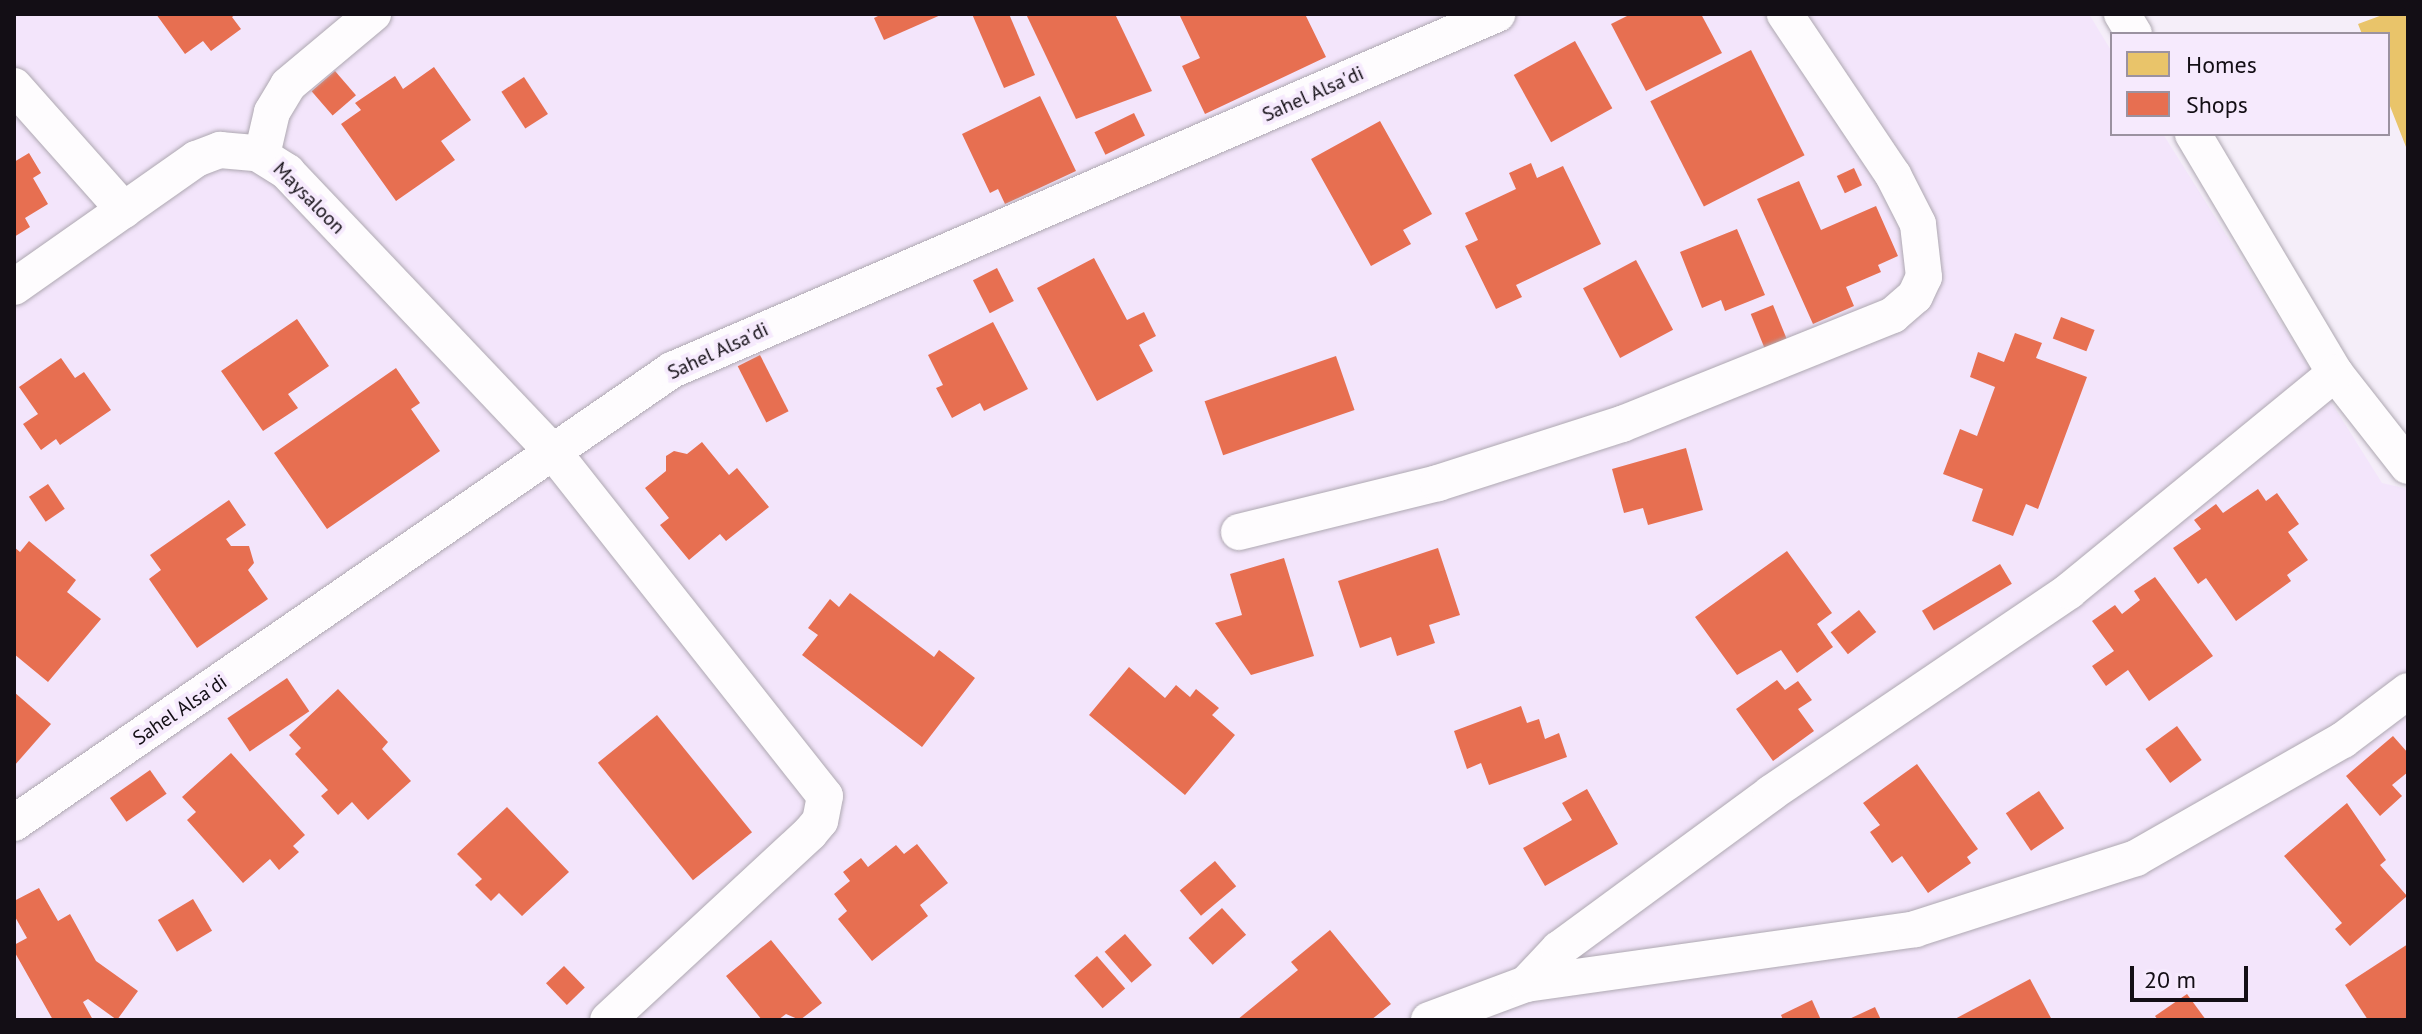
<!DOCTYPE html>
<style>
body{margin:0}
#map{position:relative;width:2422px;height:1034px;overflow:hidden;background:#f5eef9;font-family:"PT Sans",sans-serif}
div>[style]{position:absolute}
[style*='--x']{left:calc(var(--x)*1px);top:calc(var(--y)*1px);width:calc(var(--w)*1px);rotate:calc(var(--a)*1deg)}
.built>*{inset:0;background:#f3e5fb}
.homes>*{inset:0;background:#e9c46a}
.shops>*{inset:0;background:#e76f51;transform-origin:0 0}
.roads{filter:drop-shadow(0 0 2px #aea8b1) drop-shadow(0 0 2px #aea8b1)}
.street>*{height:36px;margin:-18px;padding:0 18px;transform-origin:18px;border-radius:18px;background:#fefcfe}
span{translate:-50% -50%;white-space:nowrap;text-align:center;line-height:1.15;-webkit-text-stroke:8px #f6eafd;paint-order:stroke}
.street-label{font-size:20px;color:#130e15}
.frame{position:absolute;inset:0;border:16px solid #130e15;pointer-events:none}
.legend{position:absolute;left:2110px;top:32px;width:280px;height:104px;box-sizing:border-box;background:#f6eafd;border:2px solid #9b92a0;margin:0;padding:10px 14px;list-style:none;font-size:24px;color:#130e15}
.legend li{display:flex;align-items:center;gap:16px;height:40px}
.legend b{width:40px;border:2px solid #9b92a0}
.scale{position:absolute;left:2130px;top:966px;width:118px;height:36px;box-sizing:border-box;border:4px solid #130e15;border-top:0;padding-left:10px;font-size:24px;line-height:28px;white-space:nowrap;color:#130e15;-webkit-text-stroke:6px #f6eafd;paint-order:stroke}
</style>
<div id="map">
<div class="built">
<div style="clip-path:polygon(14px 14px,2089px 14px,2112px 52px,2112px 134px,2163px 134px,2382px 483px,2408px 489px,2408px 1020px,14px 1020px)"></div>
</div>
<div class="homes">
<div style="clip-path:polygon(2385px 14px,2408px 14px,2408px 152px,2388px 101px,2388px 34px,2362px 34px,2358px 24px)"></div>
</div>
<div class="shops">
<div style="clip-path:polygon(156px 14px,236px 14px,232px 17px,241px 29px,211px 51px,203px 41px,185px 54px)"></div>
<div style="clip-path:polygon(882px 14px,943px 14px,884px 40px,874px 18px)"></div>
<div style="clip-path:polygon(972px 14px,1009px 14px,1035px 75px,1004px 88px)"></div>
<div style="clip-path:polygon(1026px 14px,1115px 14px,1152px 91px,1076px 119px)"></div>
<div style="clip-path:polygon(1179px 14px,1305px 14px,1326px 57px,1205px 114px,1182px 66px,1200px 58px)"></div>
<div style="clip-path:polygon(1631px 14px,1701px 14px,1722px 53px,1646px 91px,1611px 24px)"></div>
<div style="left:1575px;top:41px;width:77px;height:70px;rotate:61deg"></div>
<div style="left:1751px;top:50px;width:118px;height:113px;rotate:63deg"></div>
<div style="clip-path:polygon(434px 67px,471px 120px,441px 141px,455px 160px,396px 201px,341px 124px,361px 110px,355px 103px,395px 76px,403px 89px)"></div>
<div style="left:335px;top:71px;width:32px;height:31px;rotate:49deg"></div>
<div style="left:524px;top:77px;width:44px;height:27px;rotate:57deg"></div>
<div style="clip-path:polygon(1040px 96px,1076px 171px,1005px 204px,998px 189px,990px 193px,962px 134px)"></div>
<div style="left:1134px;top:113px;width:25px;height:44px;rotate:64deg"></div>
<div style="clip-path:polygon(1380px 121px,1432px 214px,1403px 230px,1411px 244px,1371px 266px,1311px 159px)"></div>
<div style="clip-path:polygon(29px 153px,41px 173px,33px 178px,48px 204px,25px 218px,30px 227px,14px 237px,14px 162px)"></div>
<div style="clip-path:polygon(1531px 163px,1537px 178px,1563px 166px,1601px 244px,1516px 285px,1522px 297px,1496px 309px,1465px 246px,1478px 240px,1465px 213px,1516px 189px,1509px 173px)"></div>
<div style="left:1854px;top:168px;width:19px;height:19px;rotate:65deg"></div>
<div style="clip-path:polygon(1799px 181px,1821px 230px,1876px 206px,1898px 256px,1878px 265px,1881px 272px,1846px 287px,1854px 306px,1813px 324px,1757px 199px)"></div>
<div style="clip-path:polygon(1737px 229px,1765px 295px,1725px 311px,1721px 300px,1702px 308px,1680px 252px)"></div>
<div style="clip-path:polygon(1094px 258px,1127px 320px,1144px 312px,1156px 336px,1139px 345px,1153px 371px,1097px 401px,1037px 288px)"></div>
<div style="left:1636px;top:260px;width:79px;height:60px;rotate:62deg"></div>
<div style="left:997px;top:268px;width:37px;height:27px;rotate:63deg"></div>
<div style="left:1773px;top:305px;width:40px;height:24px;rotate:68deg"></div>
<div style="left:2061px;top:317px;width:36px;height:23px;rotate:21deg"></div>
<div style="clip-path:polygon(297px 319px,329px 366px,288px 394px,298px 408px,263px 431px,221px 371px)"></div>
<div style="clip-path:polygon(993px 322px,1028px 389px,984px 411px,980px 403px,952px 418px,936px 388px,943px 385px,928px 355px)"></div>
<div style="clip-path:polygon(2015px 333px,2042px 343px,2036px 358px,2087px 377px,2038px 509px,2026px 504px,2013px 536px,1972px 521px,1983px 489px,1943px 474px,1960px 429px,1977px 436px,1995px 387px,1970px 377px,1978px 352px,2004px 362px)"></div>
<div style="left:760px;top:355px;width:63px;height:25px;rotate:63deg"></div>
<div style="left:1336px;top:356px;width:57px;height:139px;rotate:71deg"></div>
<div style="clip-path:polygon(61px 358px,75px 378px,84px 372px,111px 410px,60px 445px,56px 439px,41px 450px,23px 424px,38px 414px,19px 387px)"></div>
<div style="clip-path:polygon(396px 368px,420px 403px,411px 409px,440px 451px,327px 529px,274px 453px)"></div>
<div style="clip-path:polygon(702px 442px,729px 475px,737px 468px,769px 507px,726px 541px,720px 534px,689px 560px,660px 525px,669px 518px,645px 488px,666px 471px,666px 456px,674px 451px,687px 454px)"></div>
<div style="clip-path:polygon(1686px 448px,1703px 510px,1648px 525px,1643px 508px,1624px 513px,1612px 469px)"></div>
<div style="left:48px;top:484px;width:30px;height:23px;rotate:56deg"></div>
<div style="clip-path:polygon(2258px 489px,2266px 501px,2277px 493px,2299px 524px,2288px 532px,2308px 560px,2287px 575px,2291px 581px,2236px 621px,2206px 578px,2198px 584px,2173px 548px,2201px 529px,2194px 520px,2216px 504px,2223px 513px)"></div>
<div style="clip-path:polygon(229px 500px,246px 525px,226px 539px,231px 546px,249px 546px,254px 563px,248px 570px,268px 599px,197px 648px,149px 579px,161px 570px,150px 555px)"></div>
<div style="clip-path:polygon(29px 541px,76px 580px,67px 592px,101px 619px,48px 682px,14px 654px,14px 547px,20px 552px)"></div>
<div style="clip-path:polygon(1438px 548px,1460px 615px,1429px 625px,1435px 643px,1397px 656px,1391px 637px,1360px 648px,1338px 581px)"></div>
<div style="clip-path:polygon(1787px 551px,1832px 613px,1817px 624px,1833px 647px,1797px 673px,1781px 650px,1737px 675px,1695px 617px)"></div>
<div style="clip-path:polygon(1284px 558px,1314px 656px,1251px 675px,1215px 623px,1242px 615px,1230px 574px)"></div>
<div style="left:2000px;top:564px;width:23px;height:91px;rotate:59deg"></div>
<div style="clip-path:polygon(2155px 577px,2213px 656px,2149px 701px,2128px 670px,2106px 686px,2092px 666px,2114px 651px,2092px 621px,2115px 605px,2122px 614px,2140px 600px,2134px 591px)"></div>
<div style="clip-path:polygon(850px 593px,934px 657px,939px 650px,975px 678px,922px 747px,802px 655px,818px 635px,808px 628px,830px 599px,839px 607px)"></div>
<div style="left:1859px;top:610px;width:28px;height:36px;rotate:52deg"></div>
<div style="clip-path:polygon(1129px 667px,1165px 698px,1176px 685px,1190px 697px,1196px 689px,1219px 708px,1212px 715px,1235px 735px,1185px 795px,1089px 715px)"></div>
<div style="left:287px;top:678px;width:40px;height:72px;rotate:56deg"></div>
<div style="clip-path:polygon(1777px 680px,1785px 690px,1798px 681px,1812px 700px,1798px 709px,1814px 731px,1773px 761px,1736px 709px)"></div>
<div style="clip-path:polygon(338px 689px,388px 742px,382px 749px,411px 781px,368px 820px,352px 802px,338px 815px,321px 796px,328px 790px,295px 754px,301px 748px,289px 735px)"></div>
<div style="clip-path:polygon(14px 692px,51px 724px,14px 766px)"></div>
<div style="clip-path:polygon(1521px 706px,1527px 723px,1539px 719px,1545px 739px,1559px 733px,1567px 757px,1489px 785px,1481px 763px,1467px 769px,1454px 731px)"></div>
<div style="left:657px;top:715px;width:151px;height:76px;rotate:51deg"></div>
<div style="left:2177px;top:726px;width:42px;height:39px;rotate:54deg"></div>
<div style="clip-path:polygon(2393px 736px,2408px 753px,2408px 772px,2392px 785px,2402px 796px,2380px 816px,2346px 776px)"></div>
<div style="clip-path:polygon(231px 753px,305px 835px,293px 846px,299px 852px,279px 870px,270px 859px,243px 883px,187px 820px,196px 812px,182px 797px)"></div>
<div style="clip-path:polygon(1917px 764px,1978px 849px,1967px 857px,1971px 863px,1928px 893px,1902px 856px,1892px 863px,1870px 832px,1880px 825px,1863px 803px)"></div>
<div style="left:150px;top:770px;width:29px;height:49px;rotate:55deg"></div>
<div style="clip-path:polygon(1587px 789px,1618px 844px,1545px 886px,1523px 848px,1572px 820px,1562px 803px)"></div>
<div style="left:2039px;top:791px;width:45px;height:40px;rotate:56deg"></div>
<div style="clip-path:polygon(2347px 803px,2386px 860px,2380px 865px,2407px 896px,2350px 946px,2335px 929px,2342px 923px,2284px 856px)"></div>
<div style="clip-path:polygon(507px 807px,569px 872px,522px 916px,499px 893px,491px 901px,475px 885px,482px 879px,457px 854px)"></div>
<div style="clip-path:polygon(917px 844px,948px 883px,920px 905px,928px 916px,872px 961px,838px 919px,847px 911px,834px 894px,850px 881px,843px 872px,861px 858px,868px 867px,896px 845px,904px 854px)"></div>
<div style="left:1215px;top:861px;width:33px;height:46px;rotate:50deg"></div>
<div style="clip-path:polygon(39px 888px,58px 921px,70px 914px,96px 961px,138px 991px,117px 1020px,88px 999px,83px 1002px,93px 1020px,53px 1020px,14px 951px,14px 945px,27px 938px,14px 915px,14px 901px)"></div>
<div style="left:193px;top:899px;width:37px;height:41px;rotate:59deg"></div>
<div style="left:1222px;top:908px;width:36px;height:45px;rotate:48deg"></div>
<div style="clip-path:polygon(1330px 930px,1391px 1004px,1371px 1020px,1237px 1020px,1298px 970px,1291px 962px)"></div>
<div style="left:1125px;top:934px;width:41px;height:27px;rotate:49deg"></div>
<div style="clip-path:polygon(771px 940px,822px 1003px,800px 1020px,786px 1014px,778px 1020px,762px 1020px,726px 976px)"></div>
<div style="clip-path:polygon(2408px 944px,2408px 1020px,2368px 1020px,2345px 985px)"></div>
<div style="left:1097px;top:956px;width:43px;height:30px;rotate:49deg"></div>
<div style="left:564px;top:966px;width:30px;height:25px;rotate:46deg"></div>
<div style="clip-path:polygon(2030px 979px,2052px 1020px,1953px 1020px)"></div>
<div style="clip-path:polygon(2187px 994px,2206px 1020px,2158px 1020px,2155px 1016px)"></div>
<div style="clip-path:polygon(1812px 1000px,1821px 1020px,1783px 1020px,1781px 1015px)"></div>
<div style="clip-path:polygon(1875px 1007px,1881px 1020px,1847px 1020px)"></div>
</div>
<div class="roads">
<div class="street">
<div style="--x:2122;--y:14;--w:23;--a:59"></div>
<div style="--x:14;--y:86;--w:166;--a:48.4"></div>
<div style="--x:2193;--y:134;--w:278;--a:59.3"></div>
<div style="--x:2335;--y:373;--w:118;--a:51.9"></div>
<div style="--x:262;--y:155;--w:44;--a:-76.9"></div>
<div style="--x:272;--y:112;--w:31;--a:-59"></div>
<div style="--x:288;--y:85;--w:111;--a:-39.9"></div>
<div style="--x:14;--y:287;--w:223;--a:-35.1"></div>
<div style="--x:196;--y:159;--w:26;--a:-21"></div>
<div style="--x:220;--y:150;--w:37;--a:5"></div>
<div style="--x:257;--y:153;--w:36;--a:32"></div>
<div style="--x:287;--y:172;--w:388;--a:46.5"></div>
<div style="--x:554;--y:453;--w:437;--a:51.7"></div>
<div style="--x:825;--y:796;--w:25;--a:101"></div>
<div style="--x:820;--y:821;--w:16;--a:130"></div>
<div style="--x:810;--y:833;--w:275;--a:137.2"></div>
<div style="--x:1239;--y:532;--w:205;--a:-13.8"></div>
<div style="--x:1438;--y:483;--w:193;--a:-17.8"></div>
<div style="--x:1622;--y:424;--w:292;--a:-21.9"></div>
<div style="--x:1893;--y:315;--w:29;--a:-41"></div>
<div style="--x:1915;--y:296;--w:21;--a:-65"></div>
<div style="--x:1924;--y:277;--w:53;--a:-96.5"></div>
<div style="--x:1918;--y:224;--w:55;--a:-117"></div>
<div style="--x:1893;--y:175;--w:194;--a:-123.9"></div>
<div style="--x:14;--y:823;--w:799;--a:-34.55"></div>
<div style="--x:672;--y:370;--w:899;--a:-23.34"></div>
<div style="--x:1526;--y:984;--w:48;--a:-46.7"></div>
<div style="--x:1559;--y:949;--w:263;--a:-36.3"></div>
<div style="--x:1771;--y:793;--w:360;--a:-34.1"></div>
<div style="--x:2069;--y:591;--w:344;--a:-39.3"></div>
<div style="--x:1429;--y:1020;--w:103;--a:-20.4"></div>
<div style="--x:1526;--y:984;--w:393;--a:-8"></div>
<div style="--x:1915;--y:929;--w:232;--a:-17.8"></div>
<div style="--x:2136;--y:858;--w:238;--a:-29.7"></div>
<div style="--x:2343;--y:740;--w:81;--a:-37"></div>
</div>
</div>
<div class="street-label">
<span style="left:1313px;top:94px;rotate:-24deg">Sahel Alsa'di</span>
<span style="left:309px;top:198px;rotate:45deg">Maysaloon</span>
<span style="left:718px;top:351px;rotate:-25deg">Sahel Alsa'di</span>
<span style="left:180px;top:710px;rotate:-34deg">Sahel Alsa'di</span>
</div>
<div class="frame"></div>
<ul class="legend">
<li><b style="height:22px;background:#e9c46a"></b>Homes</li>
<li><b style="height:22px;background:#e76f51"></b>Shops</li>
</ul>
<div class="scale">20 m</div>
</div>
